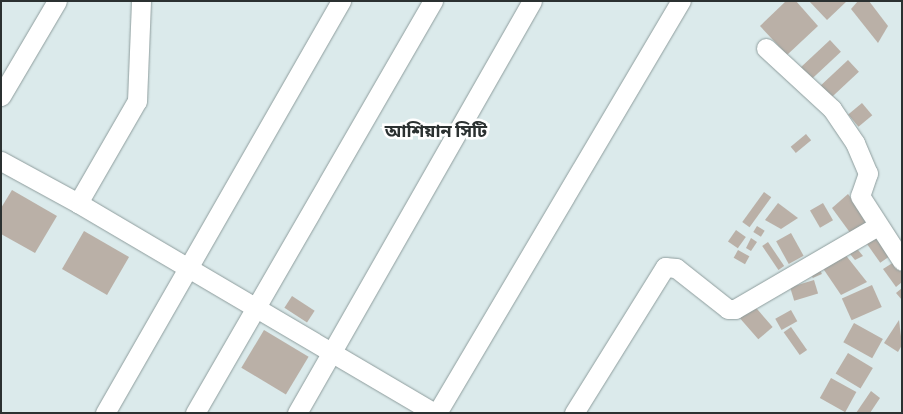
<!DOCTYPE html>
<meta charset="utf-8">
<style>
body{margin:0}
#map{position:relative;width:903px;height:414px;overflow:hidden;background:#dbeaeb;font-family:Barlow,"Noto Sans Bengali",sans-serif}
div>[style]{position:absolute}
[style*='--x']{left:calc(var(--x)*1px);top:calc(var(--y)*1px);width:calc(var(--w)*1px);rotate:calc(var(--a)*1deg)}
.building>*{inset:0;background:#bab0a7;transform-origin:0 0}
.roads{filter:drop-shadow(0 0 1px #8e9d9d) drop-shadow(0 0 1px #8e9d9d)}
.minor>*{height:19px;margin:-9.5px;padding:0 9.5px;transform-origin:9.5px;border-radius:9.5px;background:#fff}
span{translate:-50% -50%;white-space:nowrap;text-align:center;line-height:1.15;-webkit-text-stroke:5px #fff;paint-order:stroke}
.quarter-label{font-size:18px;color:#2b3131;font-weight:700}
.frame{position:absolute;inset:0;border:2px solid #2b3131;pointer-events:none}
</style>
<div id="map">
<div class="building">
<div style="clip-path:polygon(786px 1px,796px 1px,818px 26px,787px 55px,760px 26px)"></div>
<div style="clip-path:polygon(809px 1px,847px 1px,827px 20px)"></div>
<div style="clip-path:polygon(858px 1px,869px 1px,888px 26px,878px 43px,851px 9px)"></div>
<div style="left:830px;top:40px;width:16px;height:41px;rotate:47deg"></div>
<div style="left:848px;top:60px;width:16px;height:41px;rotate:47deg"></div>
<div style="left:862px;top:103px;width:16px;height:18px;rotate:50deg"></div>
<div style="left:806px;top:134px;width:8px;height:20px;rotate:50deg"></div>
<div style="clip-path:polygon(12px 190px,57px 216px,35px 253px,1px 234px,1px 208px)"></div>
<div style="left:764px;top:192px;width:9px;height:37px;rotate:36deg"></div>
<div style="clip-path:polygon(848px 194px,871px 225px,851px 234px,832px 208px)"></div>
<div style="clip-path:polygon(778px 203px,798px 218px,781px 229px,765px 220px)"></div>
<div style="left:823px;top:203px;width:20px;height:15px;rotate:60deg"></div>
<div style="left:757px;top:226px;width:9px;height:7px;rotate:32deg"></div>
<div style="left:736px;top:230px;width:12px;height:14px;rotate:35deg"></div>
<div style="left:84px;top:231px;width:52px;height:44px;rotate:30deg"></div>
<div style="left:791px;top:233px;width:26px;height:17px;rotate:61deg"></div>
<div style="left:874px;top:233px;width:28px;height:12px;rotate:55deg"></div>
<div style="clip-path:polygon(751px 238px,757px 242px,751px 251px,746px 248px)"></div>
<div style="left:768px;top:242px;width:29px;height:7px;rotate:56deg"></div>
<div style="clip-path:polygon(854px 245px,863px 256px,855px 260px,845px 248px)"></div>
<div style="left:738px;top:250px;width:13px;height:9px;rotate:29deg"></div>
<div style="clip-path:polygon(844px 253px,867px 282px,841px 295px,820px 264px)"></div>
<div style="clip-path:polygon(894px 262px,902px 272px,902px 282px,896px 287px,883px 269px)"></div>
<div style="left:817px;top:263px;width:12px;height:10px;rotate:66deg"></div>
<div style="left:814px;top:280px;width:14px;height:25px;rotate:73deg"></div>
<div style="left:872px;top:285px;width:24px;height:33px;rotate:66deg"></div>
<div style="clip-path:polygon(902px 288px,902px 300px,896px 293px)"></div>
<div style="left:292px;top:296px;width:27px;height:14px;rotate:33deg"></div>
<div style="left:751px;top:302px;width:33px;height:19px;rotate:49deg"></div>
<div style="left:791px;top:310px;width:13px;height:18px;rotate:61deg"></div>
<div style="clip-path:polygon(899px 320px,902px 345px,898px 352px,884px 343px)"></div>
<div style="left:854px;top:323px;width:33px;height:22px;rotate:29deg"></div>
<div style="left:791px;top:327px;width:28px;height:9px;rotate:55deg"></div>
<div style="left:264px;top:330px;width:52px;height:44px;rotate:31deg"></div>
<div style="left:848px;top:353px;width:29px;height:24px;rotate:31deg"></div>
<div style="left:831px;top:378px;width:29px;height:23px;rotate:29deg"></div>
<div style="clip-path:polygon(871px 391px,880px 398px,870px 413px,856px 413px)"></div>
</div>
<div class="roads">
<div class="minor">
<div style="--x:766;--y:48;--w:90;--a:42.7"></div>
<div style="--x:832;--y:109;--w:41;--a:55.9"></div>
<div style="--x:855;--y:143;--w:33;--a:67"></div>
<div style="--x:868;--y:173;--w:24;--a:109"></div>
<div style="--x:860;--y:196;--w:77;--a:57.1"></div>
<div style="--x:1;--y:96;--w:110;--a:-59.5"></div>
<div style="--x:1;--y:161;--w:88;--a:28.6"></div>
<div style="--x:78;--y:203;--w:118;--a:-60"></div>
<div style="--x:137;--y:101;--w:100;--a:-87.7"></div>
<div style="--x:78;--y:203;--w:414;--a:30.5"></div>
<div style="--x:105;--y:413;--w:475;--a:-60.2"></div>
<div style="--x:195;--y:413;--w:476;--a:-60"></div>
<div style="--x:297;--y:413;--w:474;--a:-60.3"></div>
<div style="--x:437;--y:413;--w:479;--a:-59.4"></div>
<div style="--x:574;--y:413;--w:172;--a:-58.1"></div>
<div style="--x:665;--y:267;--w:11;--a:5"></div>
<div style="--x:676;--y:268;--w:66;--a:38.3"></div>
<div style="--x:728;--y:309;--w:7;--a:0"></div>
<div style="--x:735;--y:309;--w:163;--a:-30.2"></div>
</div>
</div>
<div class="quarter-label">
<span style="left:436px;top:130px">আশিয়ান সিটি</span>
</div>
<div class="frame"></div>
</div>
